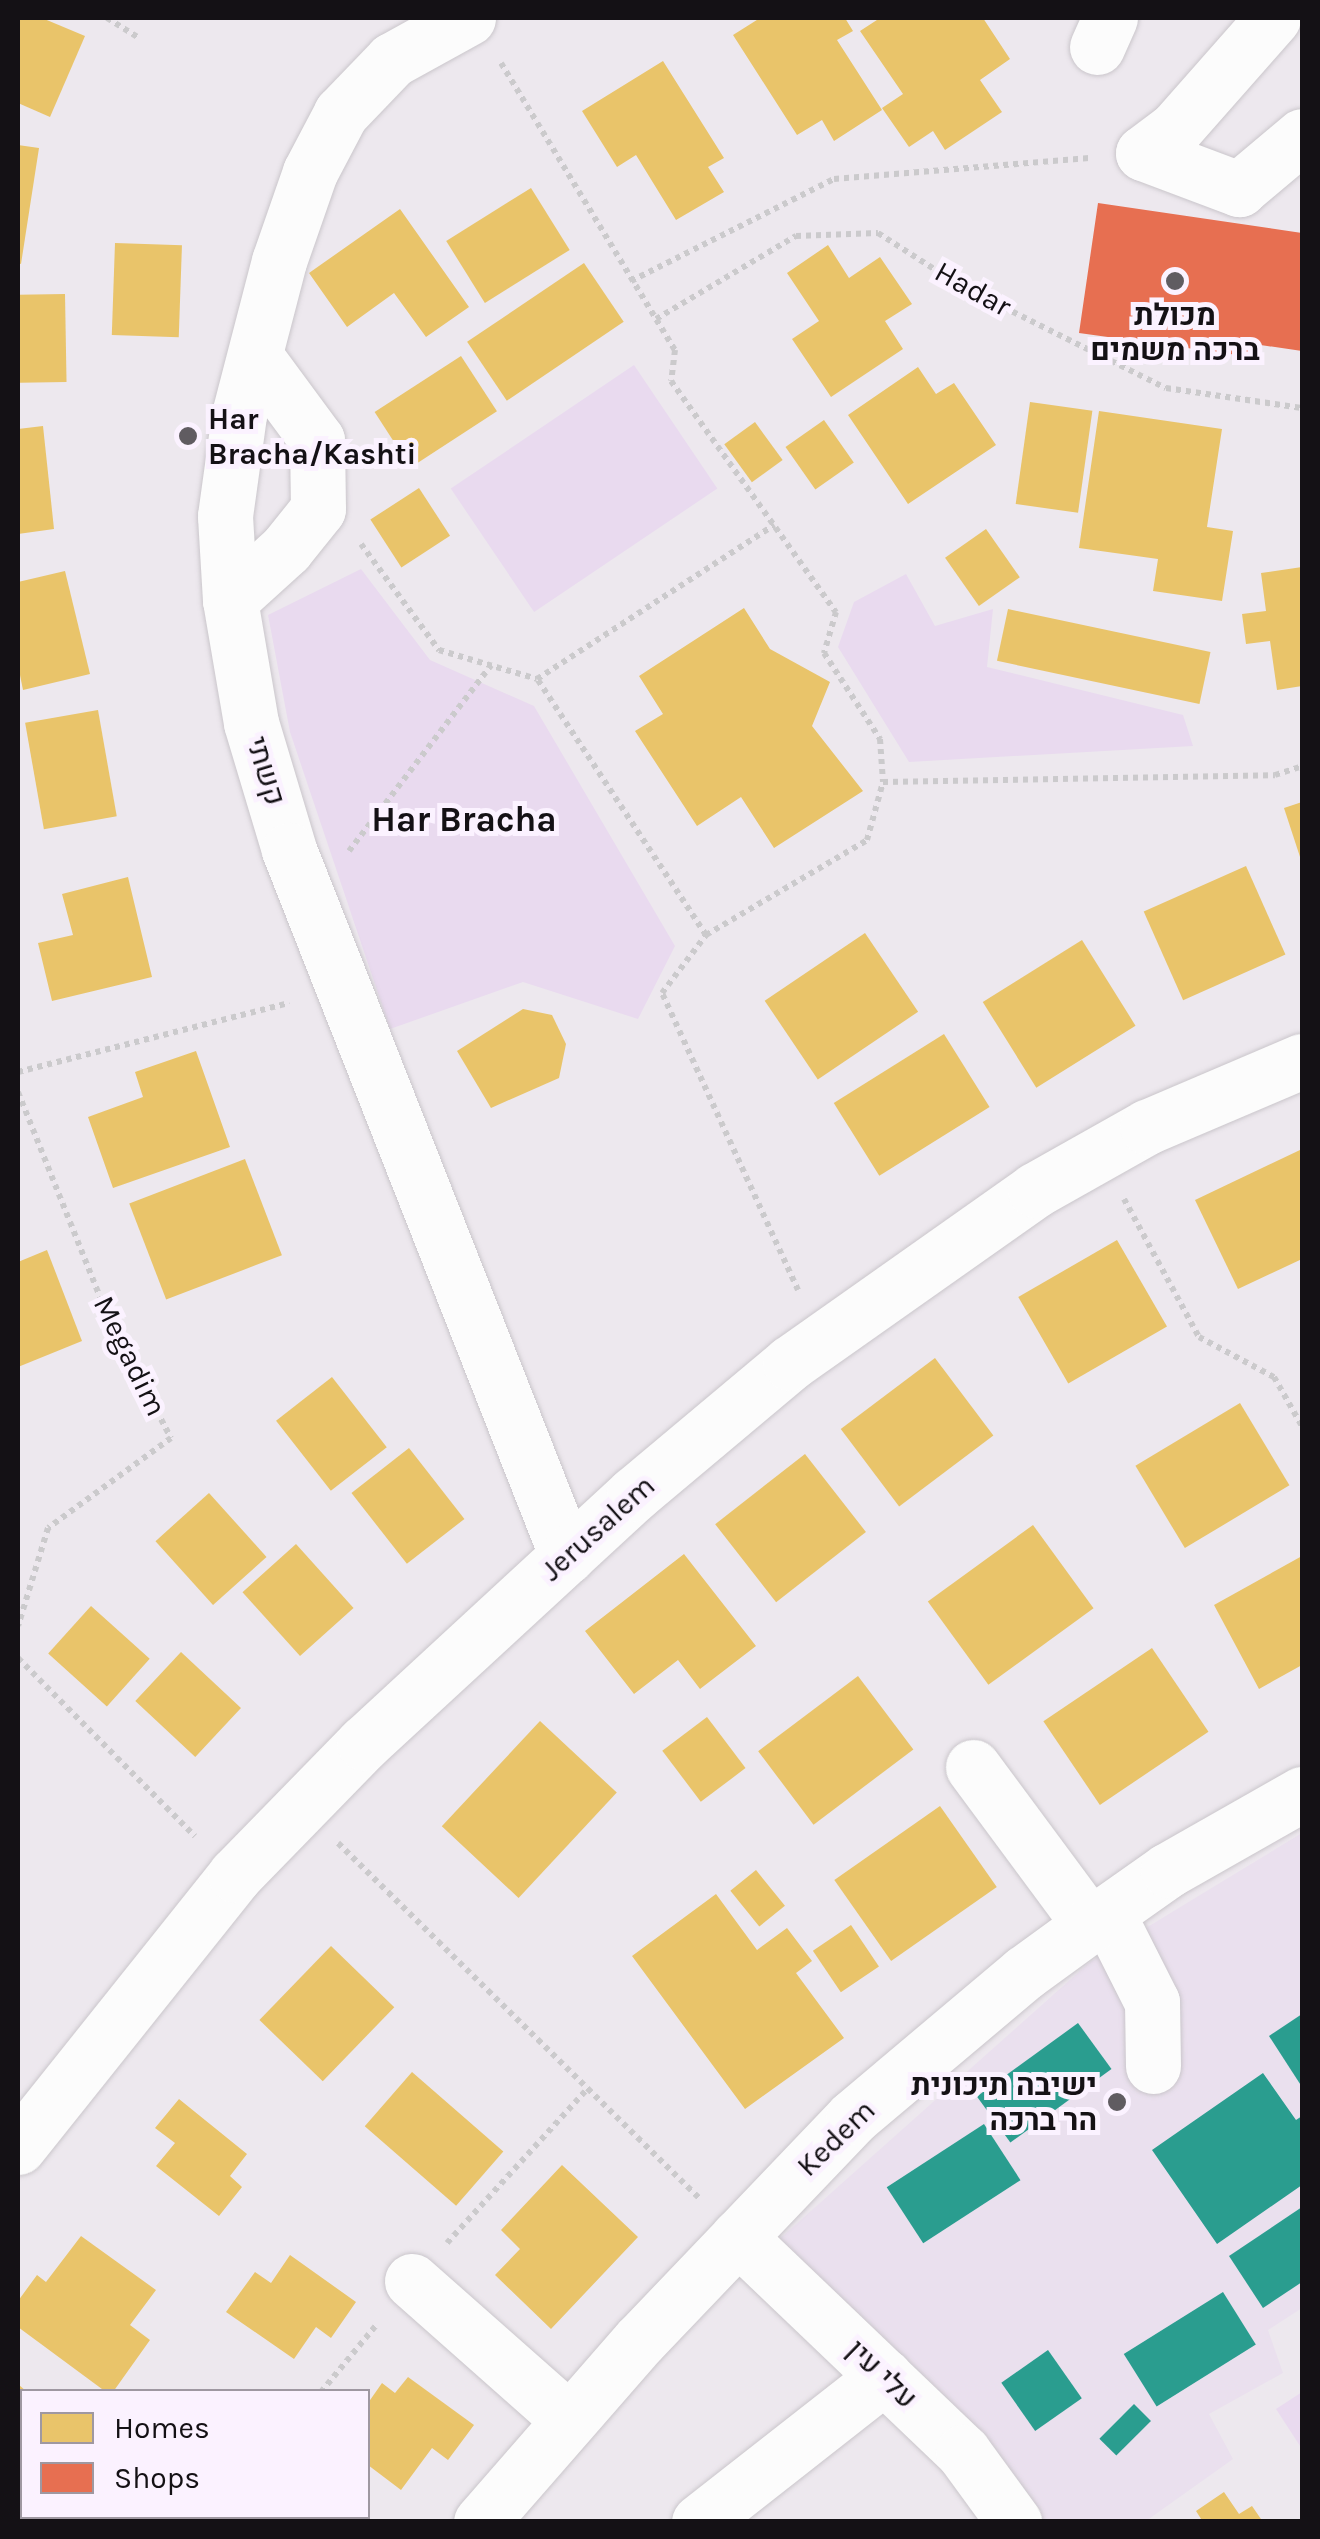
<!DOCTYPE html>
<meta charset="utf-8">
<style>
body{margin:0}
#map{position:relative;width:1320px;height:2539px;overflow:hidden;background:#ede8ee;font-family:Karla,Heebo,sans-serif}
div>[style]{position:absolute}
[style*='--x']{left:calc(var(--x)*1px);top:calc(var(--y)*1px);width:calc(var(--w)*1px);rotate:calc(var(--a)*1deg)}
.built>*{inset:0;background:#eae0ee}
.green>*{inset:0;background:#e9daef;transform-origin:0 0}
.homes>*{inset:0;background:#e9c46a;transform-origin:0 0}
.shops>*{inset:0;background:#e76f51}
.schools>*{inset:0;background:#2a9d8f;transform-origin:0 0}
.path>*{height:6px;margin-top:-3px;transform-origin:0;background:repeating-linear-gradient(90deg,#cbcacc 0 5px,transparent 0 10px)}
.roads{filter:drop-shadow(0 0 2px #cac6cb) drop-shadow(0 0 2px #cac6cb)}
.minor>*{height:55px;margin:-27.5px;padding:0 27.5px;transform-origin:27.5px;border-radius:27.5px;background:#fcfcfc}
.dots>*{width:28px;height:28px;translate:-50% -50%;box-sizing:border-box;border:5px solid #fbf2ff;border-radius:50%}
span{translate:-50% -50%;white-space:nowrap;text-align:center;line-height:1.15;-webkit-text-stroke:10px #fbf2ff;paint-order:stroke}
.street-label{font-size:30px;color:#141115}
.poi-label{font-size:30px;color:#141115;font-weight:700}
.left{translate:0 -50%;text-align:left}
.right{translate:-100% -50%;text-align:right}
.quarter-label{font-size:35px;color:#141115;font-weight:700}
.frame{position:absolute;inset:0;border:20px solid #141115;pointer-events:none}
.legend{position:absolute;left:20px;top:2389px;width:350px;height:130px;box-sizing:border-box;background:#fbf2ff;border:2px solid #9f98a1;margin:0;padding:12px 18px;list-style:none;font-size:30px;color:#141115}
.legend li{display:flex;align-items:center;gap:20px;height:50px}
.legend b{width:50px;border:2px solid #9f98a1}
</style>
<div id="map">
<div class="built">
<div style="clip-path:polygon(1302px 1833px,1302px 2308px,1268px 2330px,1283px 2373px,1209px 2414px,1233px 2459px,1146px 2521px,1041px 2521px,935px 2398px,775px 2243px,1090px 1962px)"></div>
</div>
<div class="green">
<div style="left:634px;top:365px;width:149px;height:221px;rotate:56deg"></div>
<div style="clip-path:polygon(361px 569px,430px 660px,534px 706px,675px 946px,638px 1019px,523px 982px,390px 1029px,290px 732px,268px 615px)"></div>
<div style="clip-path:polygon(906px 574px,935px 626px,993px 609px,987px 667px,1183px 715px,1193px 746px,909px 762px,838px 647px,854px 602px)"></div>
<div style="clip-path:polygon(1302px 2392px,1302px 2449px,1276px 2409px)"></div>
</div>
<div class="homes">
<div style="clip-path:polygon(18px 18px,42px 18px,85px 36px,50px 117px,18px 103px)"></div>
<div style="clip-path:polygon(760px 18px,845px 18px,853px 31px,837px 40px,882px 110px,834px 141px,822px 120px,797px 135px,733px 35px)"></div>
<div style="clip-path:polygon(880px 18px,983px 18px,1010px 59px,980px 80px,1002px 112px,945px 150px,933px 131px,909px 147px,882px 108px,903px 94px,860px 31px)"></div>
<div style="clip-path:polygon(663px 61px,724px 158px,708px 167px,724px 192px,676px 220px,636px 155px,617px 167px,582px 111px)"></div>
<div style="clip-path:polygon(18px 145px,39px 148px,21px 264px,18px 263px)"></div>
<div style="left:531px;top:188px;width:73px;height:100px;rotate:58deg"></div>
<div style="clip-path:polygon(400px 209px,469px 307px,426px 337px,394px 293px,347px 327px,309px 273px)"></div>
<div style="left:115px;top:243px;width:67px;height:92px;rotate:2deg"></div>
<div style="clip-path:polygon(828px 245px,849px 278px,880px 257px,912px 304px,885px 321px,903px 349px,831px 397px,792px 339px,819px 321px,787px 273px)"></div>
<div style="left:584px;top:263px;width:71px;height:141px;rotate:56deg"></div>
<div style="left:65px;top:294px;width:88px;height:47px;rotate:89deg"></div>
<div style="left:461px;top:356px;width:66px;height:103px;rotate:57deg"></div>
<div style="clip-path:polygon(918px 367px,936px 394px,954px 383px,996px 445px,908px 504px,848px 415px)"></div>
<div style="left:1030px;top:402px;width:63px;height:103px;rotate:8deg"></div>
<div style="clip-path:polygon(1099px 411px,1222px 429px,1207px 527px,1233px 531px,1222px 601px,1153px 591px,1158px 559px,1079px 548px)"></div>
<div style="left:824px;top:420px;width:52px;height:47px;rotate:55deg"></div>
<div style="left:755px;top:422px;width:47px;height:38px;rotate:54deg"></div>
<div style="clip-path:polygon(43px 426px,54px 529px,18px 534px,18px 429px)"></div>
<div style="left:419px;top:488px;width:57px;height:58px;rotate:57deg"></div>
<div style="left:986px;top:529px;width:59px;height:50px;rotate:55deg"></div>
<div style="clip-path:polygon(1302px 567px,1302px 686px,1277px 690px,1270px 641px,1246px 644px,1242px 614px,1266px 611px,1261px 573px)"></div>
<div style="clip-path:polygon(65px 571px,90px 674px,23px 690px,18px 665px,18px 582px)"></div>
<div style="clip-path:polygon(744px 608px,770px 649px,830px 682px,812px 726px,863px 791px,774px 848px,741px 797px,697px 826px,635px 731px,663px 714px,639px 676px)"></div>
<div style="left:1008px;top:609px;width:207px;height:53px;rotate:12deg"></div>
<div style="left:98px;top:710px;width:108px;height:74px;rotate:80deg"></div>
<div style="clip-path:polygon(1302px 802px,1302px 863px,1284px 808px)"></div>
<div style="left:1246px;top:866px;width:97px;height:112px;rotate:66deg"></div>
<div style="clip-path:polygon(128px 877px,152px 977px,52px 1001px,38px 943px,73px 935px,62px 894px)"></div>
<div style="left:865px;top:933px;width:95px;height:121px;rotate:56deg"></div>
<div style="left:1082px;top:940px;width:101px;height:117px;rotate:58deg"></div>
<div style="clip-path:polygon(523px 1009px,552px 1015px,566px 1044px,559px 1078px,491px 1108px,457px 1051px)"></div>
<div style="left:944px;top:1034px;width:86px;height:130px;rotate:58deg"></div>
<div style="clip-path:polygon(196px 1051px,230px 1147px,113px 1188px,88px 1117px,143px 1097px,135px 1072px)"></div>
<div style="clip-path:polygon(1300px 1150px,1302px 1259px,1238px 1289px,1195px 1200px)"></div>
<div style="left:245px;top:1159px;width:103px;height:124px;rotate:69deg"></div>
<div style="left:1117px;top:1240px;width:100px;height:114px;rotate:60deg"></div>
<div style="clip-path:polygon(47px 1250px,82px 1341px,18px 1367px,18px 1262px)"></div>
<div style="left:935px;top:1358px;width:97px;height:118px;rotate:53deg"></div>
<div style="left:332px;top:1377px;width:89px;height:71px;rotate:52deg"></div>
<div style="left:1240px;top:1403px;width:96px;height:122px;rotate:59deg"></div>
<div style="left:409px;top:1448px;width:90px;height:73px;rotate:52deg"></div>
<div style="left:805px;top:1454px;width:99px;height:114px;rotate:52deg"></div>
<div style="left:209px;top:1493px;width:86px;height:72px;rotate:48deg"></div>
<div style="left:1033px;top:1525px;width:103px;height:130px;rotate:54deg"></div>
<div style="left:296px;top:1544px;width:86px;height:72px;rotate:48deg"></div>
<div style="clip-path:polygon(684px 1554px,756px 1646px,700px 1689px,678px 1660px,634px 1694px,585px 1631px)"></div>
<div style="clip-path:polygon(1302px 1556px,1302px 1665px,1259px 1689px,1214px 1605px)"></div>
<div style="left:91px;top:1606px;width:79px;height:64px;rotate:42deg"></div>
<div style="left:1152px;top:1648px;width:101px;height:131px;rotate:56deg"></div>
<div style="left:181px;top:1652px;width:82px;height:67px;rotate:43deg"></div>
<div style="left:858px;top:1676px;width:92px;height:125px;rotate:53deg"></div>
<div style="left:707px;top:1717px;width:64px;height:56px;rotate:53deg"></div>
<div style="left:540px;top:1721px;width:105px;height:144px;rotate:43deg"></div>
<div style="left:940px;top:1806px;width:99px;height:129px;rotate:55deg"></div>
<div style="left:756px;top:1870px;width:46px;height:33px;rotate:51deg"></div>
<div style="clip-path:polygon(716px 1894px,757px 1950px,787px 1928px,812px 1961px,796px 1973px,844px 2038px,745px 2109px,632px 1956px)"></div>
<div style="left:851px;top:1925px;width:50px;height:46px;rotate:56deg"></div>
<div style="left:331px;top:1946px;width:88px;height:103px;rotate:44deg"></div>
<div style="left:412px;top:2072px;width:121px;height:72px;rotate:41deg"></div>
<div style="clip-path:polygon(179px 2099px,247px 2154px,230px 2176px,242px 2187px,219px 2216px,156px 2166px,175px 2143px,155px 2128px)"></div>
<div style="clip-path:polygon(562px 2165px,638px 2237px,551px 2329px,495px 2275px,520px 2249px,501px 2230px)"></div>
<div style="clip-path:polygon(81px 2236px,156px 2290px,130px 2325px,150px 2340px,113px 2392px,106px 2392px,18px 2327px,18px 2301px,37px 2275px,46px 2282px)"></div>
<div style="clip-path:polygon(290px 2255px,356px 2302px,331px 2338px,316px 2327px,294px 2359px,226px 2312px,255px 2272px,271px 2283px)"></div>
<div style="clip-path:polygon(408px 2377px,474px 2425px,448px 2460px,432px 2448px,401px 2490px,368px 2465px,368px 2403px,382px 2383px,395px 2393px)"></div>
<div style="clip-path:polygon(18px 2384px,27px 2392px,22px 2392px,22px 2477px,18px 2484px)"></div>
<div style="clip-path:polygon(1224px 2492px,1239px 2514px,1252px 2506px,1263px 2522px,1203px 2522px,1196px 2511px)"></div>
<div style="left:59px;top:2516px;width:56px;height:7px"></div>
<div style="clip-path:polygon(138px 2516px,177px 2516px,174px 2522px,145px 2522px)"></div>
<div style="clip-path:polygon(274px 2516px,320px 2516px,327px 2522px,270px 2522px)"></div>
</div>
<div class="shops">
<div style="clip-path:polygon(1098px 203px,1302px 233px,1302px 351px,1254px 344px,1252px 357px,1079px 333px)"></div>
</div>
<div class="schools">
<div style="clip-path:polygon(1302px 2014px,1302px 2087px,1269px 2036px)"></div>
<div style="left:1078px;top:2023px;width:57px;height:125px;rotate:54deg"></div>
<div style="clip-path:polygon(1263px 2073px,1296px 2120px,1302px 2116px,1302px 2185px,1217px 2244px,1152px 2150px)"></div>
<div style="left:984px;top:2124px;width:67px;height:116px;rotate:57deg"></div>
<div style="clip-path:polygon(1302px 2207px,1302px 2282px,1263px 2308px,1229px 2256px)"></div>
<div style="left:1223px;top:2292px;width:62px;height:117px;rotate:58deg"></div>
<div style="left:1048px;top:2350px;width:59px;height:57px;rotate:55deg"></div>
<div style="left:1134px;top:2404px;width:24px;height:49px;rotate:45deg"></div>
</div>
<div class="path">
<div style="--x:107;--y:18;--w:39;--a:32"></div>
<div style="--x:501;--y:63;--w:336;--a:58.8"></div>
<div style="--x:675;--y:350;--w:31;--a:97"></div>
<div style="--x:671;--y:381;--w:284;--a:54.5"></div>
<div style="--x:836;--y:612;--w:43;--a:106.3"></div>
<div style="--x:824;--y:653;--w:103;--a:56.9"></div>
<div style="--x:880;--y:739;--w:43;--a:86"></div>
<div style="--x:631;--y:281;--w:227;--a:-26.7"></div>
<div style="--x:834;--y:179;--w:259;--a:-4.7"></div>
<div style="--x:656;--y:319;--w:163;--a:-30.7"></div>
<div style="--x:796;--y:236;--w:82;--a:-2.1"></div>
<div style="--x:878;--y:233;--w:96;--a:32.7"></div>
<div style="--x:959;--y:285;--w:231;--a:26.5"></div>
<div style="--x:1166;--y:388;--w:137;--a:8.4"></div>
<div style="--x:361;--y:544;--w:132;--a:53.7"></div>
<div style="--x:439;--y:650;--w:102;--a:16.5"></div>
<div style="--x:349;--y:851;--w:234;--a:-52.6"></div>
<div style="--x:706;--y:935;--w:307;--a:-123.4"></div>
<div style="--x:537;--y:679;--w:283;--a:-33"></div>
<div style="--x:18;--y:1072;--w:280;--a:-14.3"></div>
<div style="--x:18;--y:1092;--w:248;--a:68.2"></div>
<div style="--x:110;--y:1322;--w:131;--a:62.3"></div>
<div style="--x:171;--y:1438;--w:152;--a:143.8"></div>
<div style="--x:48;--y:1528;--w:102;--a:107"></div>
<div style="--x:1124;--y:1199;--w:157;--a:61.5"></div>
<div style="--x:1199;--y:1337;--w:85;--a:28.1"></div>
<div style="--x:1274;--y:1377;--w:56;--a:60.3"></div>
<div style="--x:798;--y:1290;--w:327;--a:-114.6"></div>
<div style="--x:662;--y:993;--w:73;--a:-52.8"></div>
<div style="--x:706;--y:935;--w:187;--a:-30.5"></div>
<div style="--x:867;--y:840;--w:60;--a:-74.6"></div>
<div style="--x:883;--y:782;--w:392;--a:-1"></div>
<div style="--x:1275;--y:775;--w:28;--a:-18"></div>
<div style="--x:18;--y:1658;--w:251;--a:45.2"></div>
<div style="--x:338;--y:1843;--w:508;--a:44.52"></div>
<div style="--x:447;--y:2243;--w:210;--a:-47.7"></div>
<div style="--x:321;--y:2392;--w:88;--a:-50.5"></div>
<div style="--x:225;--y:2522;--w:7;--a:-56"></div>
</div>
<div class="roads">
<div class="minor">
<div style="--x:468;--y:18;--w:87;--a:151.1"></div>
<div style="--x:392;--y:60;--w:74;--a:133.9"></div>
<div style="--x:341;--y:113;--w:67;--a:117.7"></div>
<div style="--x:310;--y:172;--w:94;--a:109.2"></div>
<div style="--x:279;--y:261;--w:159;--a:104.6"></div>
<div style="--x:239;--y:415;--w:102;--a:97.9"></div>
<div style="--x:225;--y:516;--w:84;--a:86.6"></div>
<div style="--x:230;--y:600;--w:125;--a:80.3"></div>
<div style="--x:251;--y:723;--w:133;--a:73.3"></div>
<div style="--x:289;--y:850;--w:759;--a:68.51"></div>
<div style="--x:1273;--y:18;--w:148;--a:131.4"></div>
<div style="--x:1175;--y:129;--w:40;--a:143"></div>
<div style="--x:1143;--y:153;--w:103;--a:20.6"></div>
<div style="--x:1239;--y:189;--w:82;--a:-40.1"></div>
<div style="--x:1097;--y:47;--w:32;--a:-66"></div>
<div style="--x:230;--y:600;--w:76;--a:-42.3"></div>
<div style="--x:286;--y:549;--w:51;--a:-51.3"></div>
<div style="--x:318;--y:509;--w:69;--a:-90.8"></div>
<div style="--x:317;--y:440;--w:104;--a:-126.4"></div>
<div style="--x:973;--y:1767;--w:197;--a:53.5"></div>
<div style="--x:1107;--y:1913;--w:100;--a:63.2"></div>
<div style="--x:1152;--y:2002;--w:64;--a:89.1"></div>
<div style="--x:18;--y:2147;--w:348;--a:-51.4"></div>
<div style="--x:235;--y:1875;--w:185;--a:-45.7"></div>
<div style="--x:364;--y:1743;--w:367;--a:-42.7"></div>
<div style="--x:634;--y:1494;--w:204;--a:-40"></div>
<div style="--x:790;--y:1363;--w:300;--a:-35.2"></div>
<div style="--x:1035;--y:1190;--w:129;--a:-29.4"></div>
<div style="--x:1147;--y:1127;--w:168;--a:-23.1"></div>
<div style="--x:738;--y:2237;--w:311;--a:43.7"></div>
<div style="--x:963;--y:2452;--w:87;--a:53.9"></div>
<div style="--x:412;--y:2281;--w:210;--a:41.5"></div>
<div style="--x:481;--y:2522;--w:242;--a:-48.9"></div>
<div style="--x:640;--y:2340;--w:308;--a:-46.3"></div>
<div style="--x:853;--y:2117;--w:224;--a:-40.1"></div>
<div style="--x:1024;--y:1973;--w:82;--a:-36"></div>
<div style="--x:1090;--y:1925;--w:95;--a:-35.2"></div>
<div style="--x:1168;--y:1870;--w:154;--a:-29.6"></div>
<div style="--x:699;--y:2522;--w:236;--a:-38.1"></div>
</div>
</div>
<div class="dots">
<div style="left:1175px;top:281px;background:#605c61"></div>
<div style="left:188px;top:436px;background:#605c61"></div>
<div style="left:1117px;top:2102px;background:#605c61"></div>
</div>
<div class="street-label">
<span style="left:973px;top:289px;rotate:29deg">Hadar</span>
<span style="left:266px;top:771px;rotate:73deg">קשתי</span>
<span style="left:130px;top:1356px;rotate:64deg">Megadim</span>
<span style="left:598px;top:1528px;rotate:-42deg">Jerusalem</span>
<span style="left:836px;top:2138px;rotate:-44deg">Kedem</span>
<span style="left:882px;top:2374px;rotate:44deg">עלי עין</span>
</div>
<div class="poi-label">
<span style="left:1175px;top:332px">מכולת<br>ברכה משמים</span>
<span class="left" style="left:208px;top:436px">Har<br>Bracha/Kashti</span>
<span class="right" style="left:1097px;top:2102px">ישיבה תיכונית<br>הר ברכה</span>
</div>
<div class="quarter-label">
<span style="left:464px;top:820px">Har Bracha</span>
</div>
<div class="frame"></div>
<ul class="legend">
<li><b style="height:28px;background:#e9c46a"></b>Homes</li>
<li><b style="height:28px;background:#e76f51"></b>Shops</li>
</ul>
</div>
